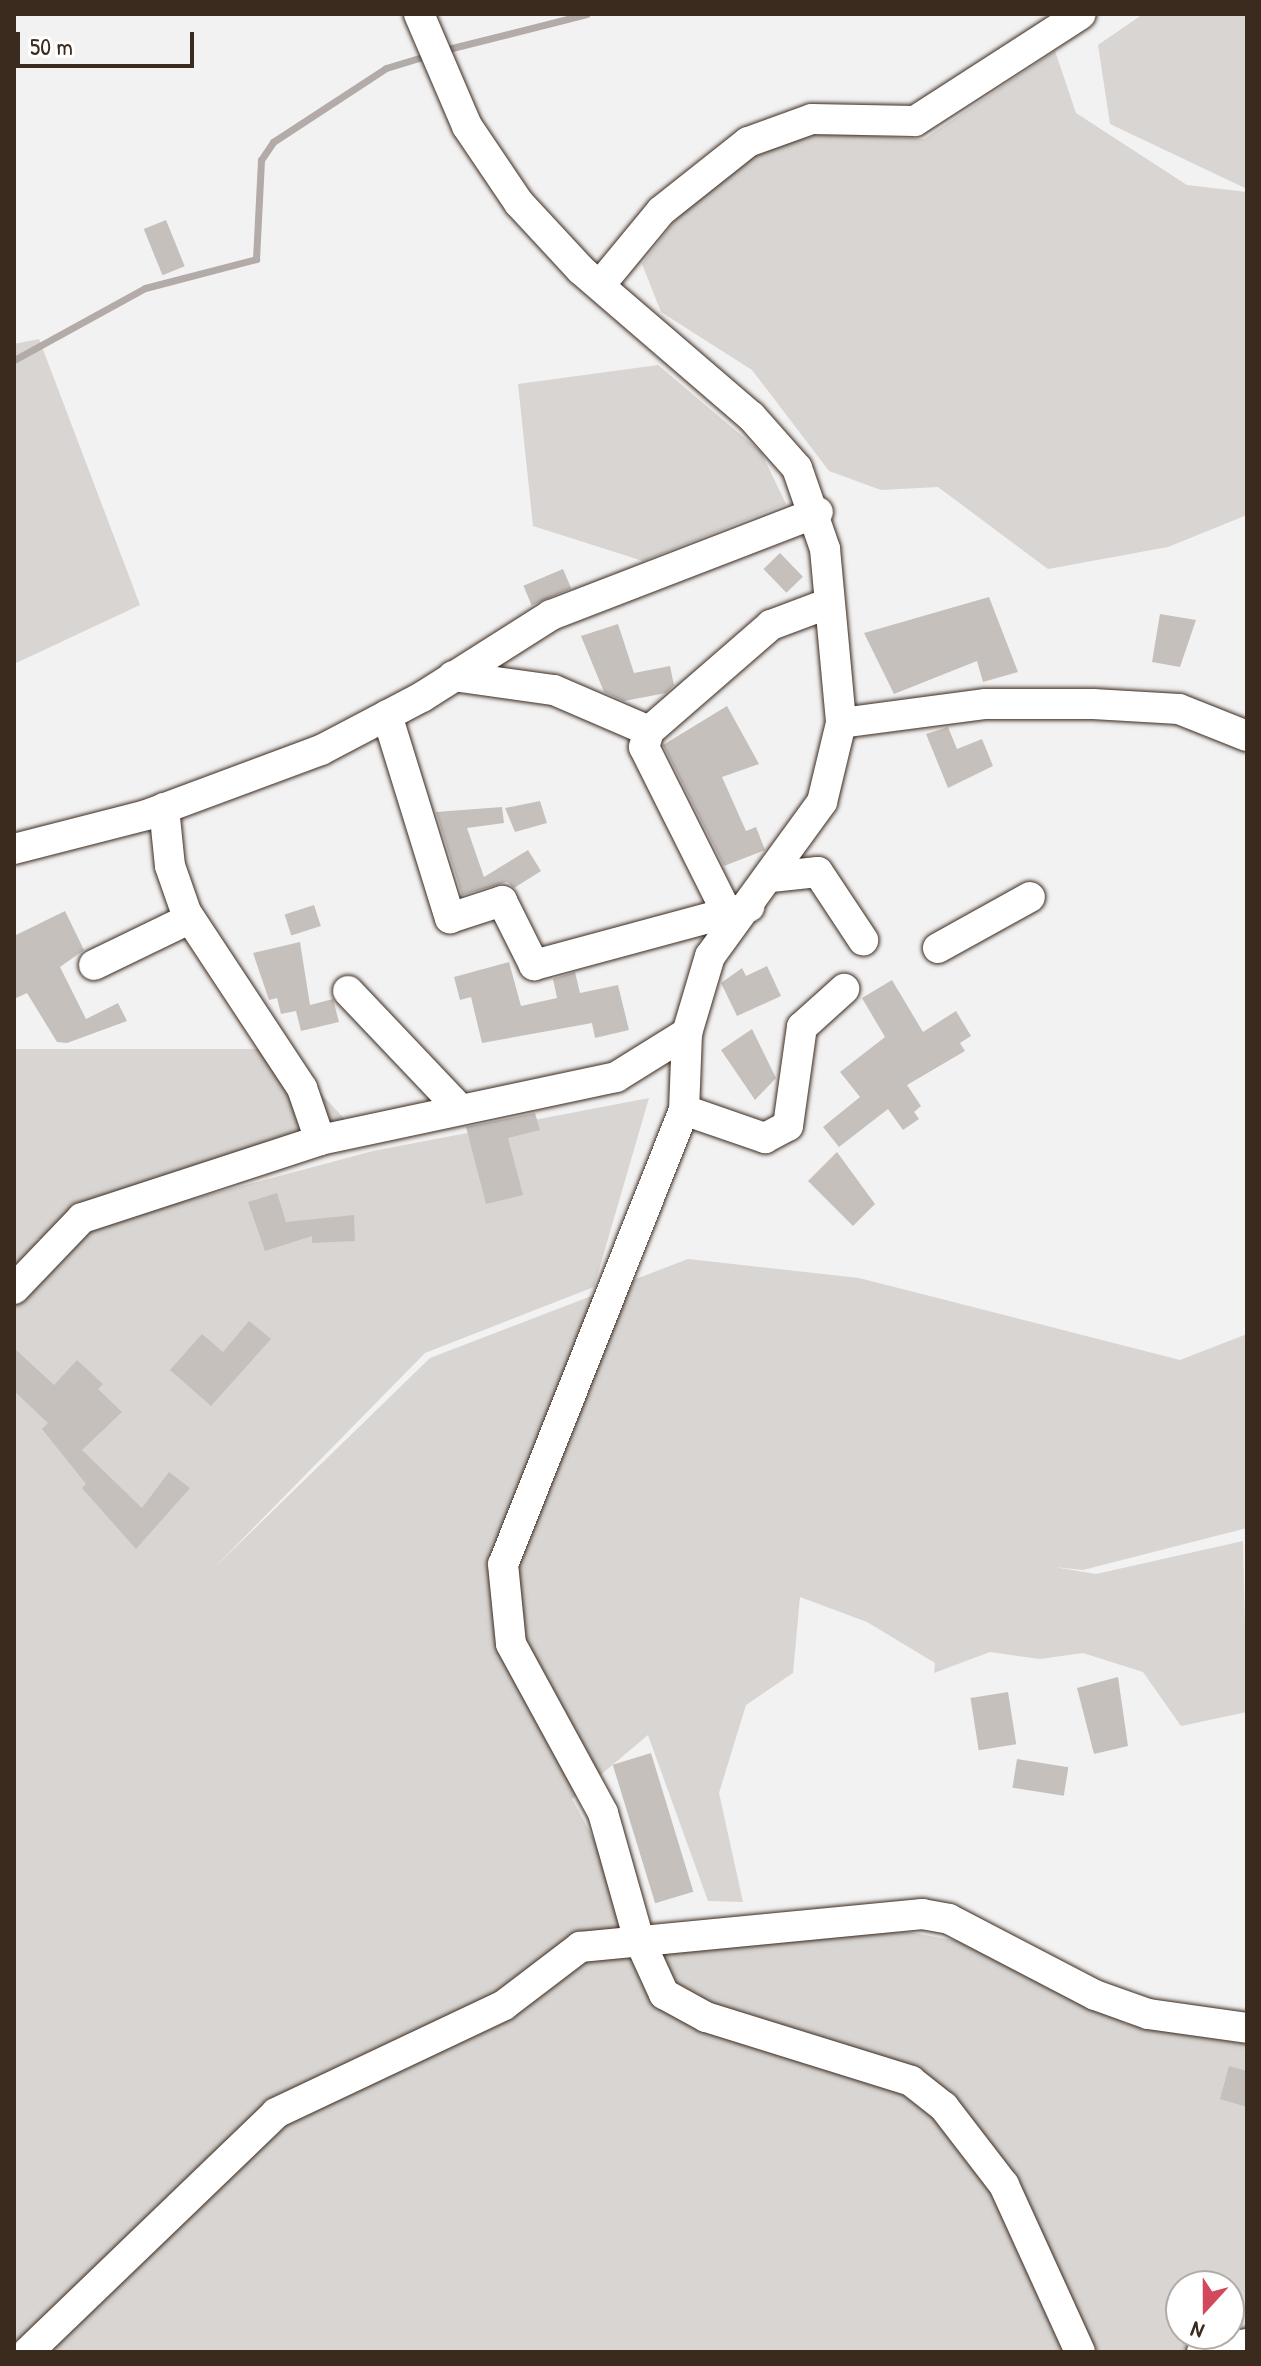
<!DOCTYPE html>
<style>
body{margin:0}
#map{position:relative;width:1261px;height:2366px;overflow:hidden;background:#f3f2f2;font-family:"Patrick Hand",sans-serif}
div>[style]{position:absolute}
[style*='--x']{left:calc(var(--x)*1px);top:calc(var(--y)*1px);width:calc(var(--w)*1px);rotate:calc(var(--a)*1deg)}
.green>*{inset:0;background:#d8d5d2}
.stream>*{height:7px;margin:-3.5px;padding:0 3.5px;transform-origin:3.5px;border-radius:3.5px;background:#b2aba7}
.building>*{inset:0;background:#c6c0bd;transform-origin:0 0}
.roads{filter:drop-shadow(0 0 2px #3b2a1e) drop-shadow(0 0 2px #3b2a1e)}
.minor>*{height:30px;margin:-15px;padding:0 15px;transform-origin:15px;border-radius:15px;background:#fff}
span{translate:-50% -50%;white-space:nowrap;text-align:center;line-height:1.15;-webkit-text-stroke:6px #fff;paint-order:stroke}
.frame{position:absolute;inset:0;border:16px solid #3b2a1e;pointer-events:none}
.north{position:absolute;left:1165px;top:2270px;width:80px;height:80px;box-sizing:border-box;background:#fff;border:2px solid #b1aaa5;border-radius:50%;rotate:201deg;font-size:22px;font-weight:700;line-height:32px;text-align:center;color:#3b2a1e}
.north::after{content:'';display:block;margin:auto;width:28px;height:36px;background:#d1495b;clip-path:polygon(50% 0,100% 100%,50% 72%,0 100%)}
.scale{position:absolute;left:16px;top:32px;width:178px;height:36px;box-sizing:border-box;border:4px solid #3b2a1e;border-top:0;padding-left:10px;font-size:24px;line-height:28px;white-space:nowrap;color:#3b2a1e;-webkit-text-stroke:6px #fff;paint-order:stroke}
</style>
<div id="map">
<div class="green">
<div style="clip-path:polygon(1143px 14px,1247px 14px,1247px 189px,1110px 124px,1098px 45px)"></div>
<div style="clip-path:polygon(1055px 51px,1076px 113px,1187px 185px,1247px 192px,1247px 515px,1168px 547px,1048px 569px,938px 487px,881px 490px,829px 471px,752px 370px,661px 312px,642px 264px,677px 218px,755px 149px,804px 132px,924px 139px)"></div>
<div style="clip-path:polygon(39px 339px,140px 605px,14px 664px,14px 344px)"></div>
<div style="clip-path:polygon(658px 365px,761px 452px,786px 504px,643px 561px,533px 526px,518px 384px)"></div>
<div style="clip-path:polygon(evenodd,14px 1049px,279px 1049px,354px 1129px,27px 1243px,373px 1151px,649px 1098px,594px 1287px,425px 1353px,213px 1569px,430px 1358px,688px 1259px,859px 1278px,1180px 1360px,1247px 1334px,1247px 1528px,1083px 1570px,1054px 1567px,1096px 1574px,1243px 1541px,1247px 1712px,1181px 1726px,1143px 1672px,1083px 1653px,1040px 1659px,990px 1652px,934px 1673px,935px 1663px,867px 1622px,800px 1597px,793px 1673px,746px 1705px,719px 1793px,743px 1902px,708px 1901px,648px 1735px,572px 1799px,649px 1941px,909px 1932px,958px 1941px,1127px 2024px,1247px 2044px,1247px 2352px,14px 2352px,14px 1049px,1181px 2286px,1229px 2286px,1229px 2334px,1181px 2334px,1181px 2286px)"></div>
</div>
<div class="stream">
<div style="--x:444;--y:50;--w:147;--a:-14.1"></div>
<div style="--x:14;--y:360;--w:149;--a:-28.8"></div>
<div style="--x:145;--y:288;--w:115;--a:-14.6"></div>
<div style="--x:256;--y:259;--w:99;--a:-87.1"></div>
<div style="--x:261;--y:160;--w:22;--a:-56"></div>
<div style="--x:273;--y:142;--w:135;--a:-33.2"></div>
<div style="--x:386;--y:68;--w:45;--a:-16.8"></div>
</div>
<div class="building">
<div style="left:166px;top:220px;width:50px;height:24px;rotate:68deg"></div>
<div style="left:780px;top:553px;width:33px;height:23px;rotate:46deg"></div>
<div style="left:563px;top:569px;width:21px;height:43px;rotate:67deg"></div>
<div style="clip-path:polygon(989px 597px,1018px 672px,983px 682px,977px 661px,894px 694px,864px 633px)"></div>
<div style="clip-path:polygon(1160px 614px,1196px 620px,1180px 667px,1152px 662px)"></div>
<div style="clip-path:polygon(618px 624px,634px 673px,670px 666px,674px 685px,666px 693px,624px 701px,604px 692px,581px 636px)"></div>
<div style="clip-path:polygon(727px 706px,759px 764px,722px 777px,746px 831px,756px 827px,765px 850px,724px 866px,663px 745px)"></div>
<div style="clip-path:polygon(948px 727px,957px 749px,982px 739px,993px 766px,948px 788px,926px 734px)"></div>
<div style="clip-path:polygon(540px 801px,547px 823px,515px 832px,505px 808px)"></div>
<div style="clip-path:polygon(502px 807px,504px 823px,467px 828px,484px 877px,528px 850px,541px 871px,514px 888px,507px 882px,462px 895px,436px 812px)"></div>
<div style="left:314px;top:905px;width:22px;height:31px;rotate:72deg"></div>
<div style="clip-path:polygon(65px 911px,84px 950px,60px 967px,86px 1019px,118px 1003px,127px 1021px,67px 1043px,57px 1042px,27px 993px,14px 999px,14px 936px)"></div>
<div style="clip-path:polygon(300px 942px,310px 1005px,333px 999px,339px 1022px,301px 1031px,296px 1011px,281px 1014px,277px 998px,269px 1000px,253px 953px)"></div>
<div style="clip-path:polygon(509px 962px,521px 1006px,557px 998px,553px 979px,575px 972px,580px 993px,618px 985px,629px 1030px,595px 1038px,592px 1023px,482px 1043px,471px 997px,460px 1000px,454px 977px)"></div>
<div style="clip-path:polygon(767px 966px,781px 996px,737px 1016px,721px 983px,742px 968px,746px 976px)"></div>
<div style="clip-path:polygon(892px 980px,923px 1032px,956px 1011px,971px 1036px,960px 1043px,965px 1051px,907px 1085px,921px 1106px,914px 1112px,919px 1119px,903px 1130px,888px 1109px,839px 1147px,823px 1127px,860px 1097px,840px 1072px,885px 1037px,862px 998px)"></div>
<div style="clip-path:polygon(752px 1029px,776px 1078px,755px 1100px,721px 1050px)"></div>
<div style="clip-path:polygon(535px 1113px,540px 1130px,508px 1138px,523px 1195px,486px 1204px,466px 1127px)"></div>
<div style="clip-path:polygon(837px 1152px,875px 1204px,853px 1226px,808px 1181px)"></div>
<div style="clip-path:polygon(277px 1193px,286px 1222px,354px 1215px,355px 1241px,312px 1243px,312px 1236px,265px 1251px,248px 1202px)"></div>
<div style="clip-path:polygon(249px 1321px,271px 1339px,211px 1406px,170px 1370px,202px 1334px,223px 1352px)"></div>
<div style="clip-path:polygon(14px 1348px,54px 1385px,77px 1360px,103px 1384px,98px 1389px,122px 1412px,82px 1450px,142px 1508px,169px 1472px,190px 1488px,136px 1549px,82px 1488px,86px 1484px,42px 1429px,48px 1423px,14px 1391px)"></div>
<div style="clip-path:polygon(1118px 1677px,1128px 1746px,1094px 1754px,1077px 1688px)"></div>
<div style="left:1008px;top:1692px;width:53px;height:38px;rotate:81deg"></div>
<div style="left:651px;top:1753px;width:145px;height:40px;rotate:73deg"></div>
<div style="left:1017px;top:1759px;width:52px;height:29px;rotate:9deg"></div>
<div style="clip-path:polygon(1229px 2066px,1247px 2071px,1247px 2107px,1220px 2099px)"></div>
</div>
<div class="roads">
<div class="minor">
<div style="--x:419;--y:14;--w:122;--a:66.8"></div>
<div style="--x:467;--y:126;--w:93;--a:56"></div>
<div style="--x:519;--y:203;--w:91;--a:47.2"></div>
<div style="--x:581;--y:270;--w:224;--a:40.7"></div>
<div style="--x:751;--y:416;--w:69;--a:48.5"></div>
<div style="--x:797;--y:468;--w:86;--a:70.9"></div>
<div style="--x:825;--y:549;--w:175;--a:84.7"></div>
<div style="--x:841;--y:723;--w:81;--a:103.5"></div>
<div style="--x:822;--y:802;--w:190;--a:126"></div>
<div style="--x:710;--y:956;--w:80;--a:106.6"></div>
<div style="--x:687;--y:1033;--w:77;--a:92.2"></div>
<div style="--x:684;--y:1110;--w:489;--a:111.7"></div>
<div style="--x:503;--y:1564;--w:80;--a:84.3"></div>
<div style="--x:511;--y:1644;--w:192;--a:61.4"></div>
<div style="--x:603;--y:1813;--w:129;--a:74.2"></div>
<div style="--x:638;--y:1937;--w:63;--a:65.5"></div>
<div style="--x:664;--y:1994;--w:48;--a:28.7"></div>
<div style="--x:706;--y:2017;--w:215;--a:17.3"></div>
<div style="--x:911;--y:2081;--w:42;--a:38.2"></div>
<div style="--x:944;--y:2107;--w:98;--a:52.4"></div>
<div style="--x:1004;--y:2185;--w:183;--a:65.5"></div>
<div style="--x:600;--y:285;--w:96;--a:-50.5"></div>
<div style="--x:661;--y:211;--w:111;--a:-38.4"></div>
<div style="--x:748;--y:142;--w:68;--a:-19.8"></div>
<div style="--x:812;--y:119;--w:103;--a:1.1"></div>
<div style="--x:915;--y:121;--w:197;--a:-32.8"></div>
<div style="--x:453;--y:676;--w:102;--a:7.9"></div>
<div style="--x:554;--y:690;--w:103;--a:23.3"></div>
<div style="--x:649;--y:731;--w:162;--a:-41"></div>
<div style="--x:771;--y:625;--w:60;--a:-20.6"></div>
<div style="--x:387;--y:715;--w:213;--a:72.8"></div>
<div style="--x:450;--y:918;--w:55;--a:-18.1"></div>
<div style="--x:502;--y:901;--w:72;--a:63.4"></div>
<div style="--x:534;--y:965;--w:223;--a:-15.1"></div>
<div style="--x:841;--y:723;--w:146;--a:-7.5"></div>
<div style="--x:986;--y:704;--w:107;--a:0"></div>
<div style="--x:1093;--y:704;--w:86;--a:3.3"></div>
<div style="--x:1179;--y:709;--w:73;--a:21.7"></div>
<div style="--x:649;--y:731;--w:17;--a:107"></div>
<div style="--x:644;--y:747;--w:186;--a:63.4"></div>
<div style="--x:164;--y:808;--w:58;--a:84.1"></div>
<div style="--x:170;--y:866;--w:49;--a:70.8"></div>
<div style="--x:186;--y:912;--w:211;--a:56.6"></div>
<div style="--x:302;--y:1088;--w:55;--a:70.9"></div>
<div style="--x:14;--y:849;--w:136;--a:-14.4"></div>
<div style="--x:146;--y:815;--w:187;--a:-20.4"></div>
<div style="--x:321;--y:750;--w:114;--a:-27.7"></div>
<div style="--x:422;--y:697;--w:153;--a:-32.4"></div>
<div style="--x:551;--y:615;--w:286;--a:-21.1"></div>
<div style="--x:771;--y:877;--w:47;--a:-6.1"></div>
<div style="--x:818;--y:872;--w:82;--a:56.5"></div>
<div style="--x:938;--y:948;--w:105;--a:-29"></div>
<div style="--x:94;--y:965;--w:106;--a:-25.8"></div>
<div style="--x:348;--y:991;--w:158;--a:46.5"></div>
<div style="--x:684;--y:1110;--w:86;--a:19.1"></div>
<div style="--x:765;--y:1138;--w:26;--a:-28"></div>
<div style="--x:788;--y:1126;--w:100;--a:-82"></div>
<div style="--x:802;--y:1027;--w:57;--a:-42.1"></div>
<div style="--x:14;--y:1289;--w:98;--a:-46.2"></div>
<div style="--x:82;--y:1218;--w:250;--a:-18.1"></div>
<div style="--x:320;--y:1140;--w:303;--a:-12"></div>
<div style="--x:616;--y:1077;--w:84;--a:-31.8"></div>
<div style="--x:28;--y:2352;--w:344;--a:-43.9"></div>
<div style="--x:276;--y:2113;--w:252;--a:-25.3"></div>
<div style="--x:504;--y:2005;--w:96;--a:-37.3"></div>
<div style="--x:580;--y:1947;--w:344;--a:-5.5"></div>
<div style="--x:922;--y:1914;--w:27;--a:10"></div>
<div style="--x:949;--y:1919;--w:165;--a:27.5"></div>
<div style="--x:1095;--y:1995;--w:56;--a:19.7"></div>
<div style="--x:1148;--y:2014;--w:100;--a:8"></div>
<div style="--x:1202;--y:2352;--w:46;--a:-10.1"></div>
</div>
</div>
<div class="frame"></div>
<div class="north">N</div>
<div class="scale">50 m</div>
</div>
